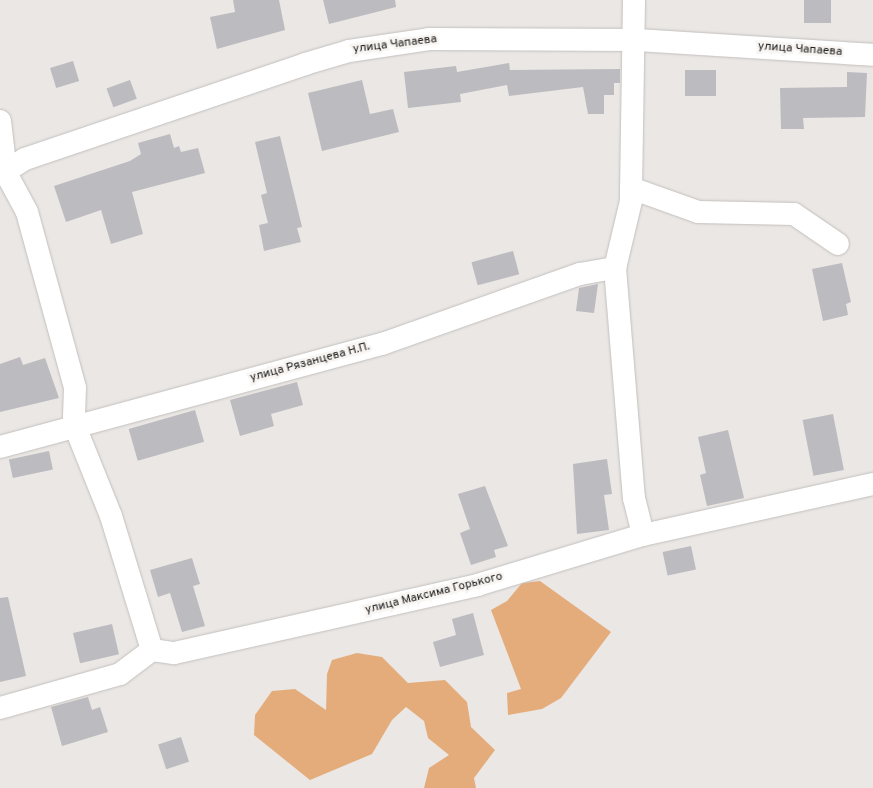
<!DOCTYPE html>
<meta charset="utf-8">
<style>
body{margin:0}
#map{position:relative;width:873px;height:788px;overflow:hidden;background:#eae7e4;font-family:Overpass,sans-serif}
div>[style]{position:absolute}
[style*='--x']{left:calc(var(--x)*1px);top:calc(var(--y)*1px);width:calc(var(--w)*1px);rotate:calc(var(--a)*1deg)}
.forest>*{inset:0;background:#e5ac7b}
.building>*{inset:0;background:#bcbbbf;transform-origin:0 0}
.roads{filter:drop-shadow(0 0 1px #c2bfbd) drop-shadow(0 0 1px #c2bfbd)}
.minor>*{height:22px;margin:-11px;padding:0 11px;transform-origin:11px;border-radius:11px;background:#fff}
span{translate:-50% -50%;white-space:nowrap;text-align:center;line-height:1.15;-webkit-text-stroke:5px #f7f4f1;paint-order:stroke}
.street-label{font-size:12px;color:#191817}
</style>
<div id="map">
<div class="forest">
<div style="clip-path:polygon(540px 581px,611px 632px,561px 698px,542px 709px,508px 715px,507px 693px,521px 689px,491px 610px,507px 601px,522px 583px)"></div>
<div style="clip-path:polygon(357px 653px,382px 657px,408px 683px,445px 680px,467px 702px,471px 727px,495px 750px,474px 778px,476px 788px,424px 788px,429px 768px,449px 755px,428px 738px,424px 721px,406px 707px,392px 720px,372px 754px,310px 780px,254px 735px,255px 715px,272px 691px,295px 689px,326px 710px,327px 674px,332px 660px)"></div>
</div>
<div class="building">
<div style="clip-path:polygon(233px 0,279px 0,285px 30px,217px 49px,210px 17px,235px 12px)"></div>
<div style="clip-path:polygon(323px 0,395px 0,396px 7px,329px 24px)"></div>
<div style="left:804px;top:0;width:27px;height:23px"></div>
<div style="left:73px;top:61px;width:21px;height:24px;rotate:73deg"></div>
<div style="clip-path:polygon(509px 63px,510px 70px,620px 69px,620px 83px,614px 83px,614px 95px,604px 95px,604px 114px,588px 114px,583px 87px,509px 96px,507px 85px,460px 94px,461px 102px,408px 108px,404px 72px,456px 66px,457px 72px)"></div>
<div style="left:716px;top:70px;width:26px;height:31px;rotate:90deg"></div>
<div style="clip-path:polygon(847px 72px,867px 73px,865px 117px,803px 118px,804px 129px,781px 129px,780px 88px,847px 87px)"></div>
<div style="left:130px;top:80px;width:20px;height:25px;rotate:70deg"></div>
<div style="clip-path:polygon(362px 80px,370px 114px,393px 109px,399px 132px,322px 151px,308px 93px)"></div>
<div style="clip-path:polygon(170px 134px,174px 148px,179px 146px,181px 152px,198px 148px,205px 173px,132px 192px,143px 234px,111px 244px,101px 210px,66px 222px,54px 186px,130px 161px,141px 154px,138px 143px)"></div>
<div style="clip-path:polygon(280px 136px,302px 227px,297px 228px,301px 242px,264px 251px,259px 225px,268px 223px,261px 195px,267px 193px,255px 142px)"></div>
<div style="left:513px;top:251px;width:24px;height:43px;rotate:75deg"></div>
<div style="clip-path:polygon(842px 263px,851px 302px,846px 304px,848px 315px,823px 321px,812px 269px)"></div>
<div style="clip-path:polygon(598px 284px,594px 313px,576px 311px,579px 288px)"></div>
<div style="clip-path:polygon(20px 357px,23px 365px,45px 358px,59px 398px,0 412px,0 364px)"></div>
<div style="clip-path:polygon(297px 382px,303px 405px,271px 414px,274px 426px,240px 436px,230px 400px)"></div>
<div style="left:195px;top:410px;width:33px;height:69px;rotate:74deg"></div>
<div style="left:833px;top:414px;width:57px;height:31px;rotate:79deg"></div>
<div style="clip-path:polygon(728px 430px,744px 498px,707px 506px,700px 475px,706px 473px,698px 437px)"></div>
<div style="left:49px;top:451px;width:19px;height:41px;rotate:78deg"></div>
<div style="clip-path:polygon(607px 459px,612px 494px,604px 495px,609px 530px,577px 534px,573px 464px)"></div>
<div style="clip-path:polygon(485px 486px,508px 546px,494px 550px,496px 557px,471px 565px,460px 533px,470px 529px,458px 494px)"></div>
<div style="left:691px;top:546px;width:24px;height:29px;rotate:78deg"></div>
<div style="clip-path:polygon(192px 558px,200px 584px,193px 586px,205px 626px,182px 632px,170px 593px,158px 597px,150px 570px)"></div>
<div style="clip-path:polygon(8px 597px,26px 676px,0 682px,0 598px)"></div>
<div style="clip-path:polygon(473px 613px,484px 655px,440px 667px,433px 642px,456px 635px,452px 619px)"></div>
<div style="left:112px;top:624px;width:31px;height:40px;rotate:77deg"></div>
<div style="clip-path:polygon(88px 697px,92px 710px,100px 707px,108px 732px,62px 746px,51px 707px)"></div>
<div style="left:181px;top:737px;width:26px;height:24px;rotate:72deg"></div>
</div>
<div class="roads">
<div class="minor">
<div style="--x:634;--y:0;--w:201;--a:90.9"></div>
<div style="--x:631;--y:201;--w:69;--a:103.4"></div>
<div style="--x:615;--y:268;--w:231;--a:85.3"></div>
<div style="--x:634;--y:498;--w:38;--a:76"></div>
<div style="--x:0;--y:121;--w:52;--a:83.4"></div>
<div style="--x:6;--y:173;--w:44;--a:61.7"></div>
<div style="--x:27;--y:212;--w:182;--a:74.7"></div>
<div style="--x:75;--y:388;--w:36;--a:92"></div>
<div style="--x:74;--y:424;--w:99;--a:68.1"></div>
<div style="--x:111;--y:516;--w:140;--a:73"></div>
<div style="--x:0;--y:175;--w:30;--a:-33"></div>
<div style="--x:25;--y:159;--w:296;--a:-18.7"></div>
<div style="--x:305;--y:64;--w:46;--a:-16.5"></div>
<div style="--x:349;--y:51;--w:81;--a:-8.5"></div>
<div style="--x:429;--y:39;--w:208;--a:0.3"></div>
<div style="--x:637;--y:40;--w:236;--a:3.6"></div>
<div style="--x:631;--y:188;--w:71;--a:19.7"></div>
<div style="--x:698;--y:212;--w:96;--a:1.2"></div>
<div style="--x:794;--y:214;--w:53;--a:34.3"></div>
<div style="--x:0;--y:447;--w:396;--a:-15.1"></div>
<div style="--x:382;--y:344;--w:210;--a:-19.5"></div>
<div style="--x:580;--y:274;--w:36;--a:-10"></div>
<div style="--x:0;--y:708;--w:125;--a:-15.8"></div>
<div style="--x:120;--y:674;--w:40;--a:-37"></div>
<div style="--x:152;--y:650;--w:22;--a:8"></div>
<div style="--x:174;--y:653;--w:311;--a:-12.6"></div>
<div style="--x:477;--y:585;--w:173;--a:-16.8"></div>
<div style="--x:643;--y:535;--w:236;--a:-12.5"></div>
</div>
</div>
<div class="street-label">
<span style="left:395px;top:45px;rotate:-7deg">улица Чапаева</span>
<span style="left:800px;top:50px;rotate:4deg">улица Чапаева</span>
<span style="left:310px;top:363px;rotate:-15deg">улица Рязанцева Н.П.</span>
<span style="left:434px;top:594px;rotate:-14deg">улица Максима Горького</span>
</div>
</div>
